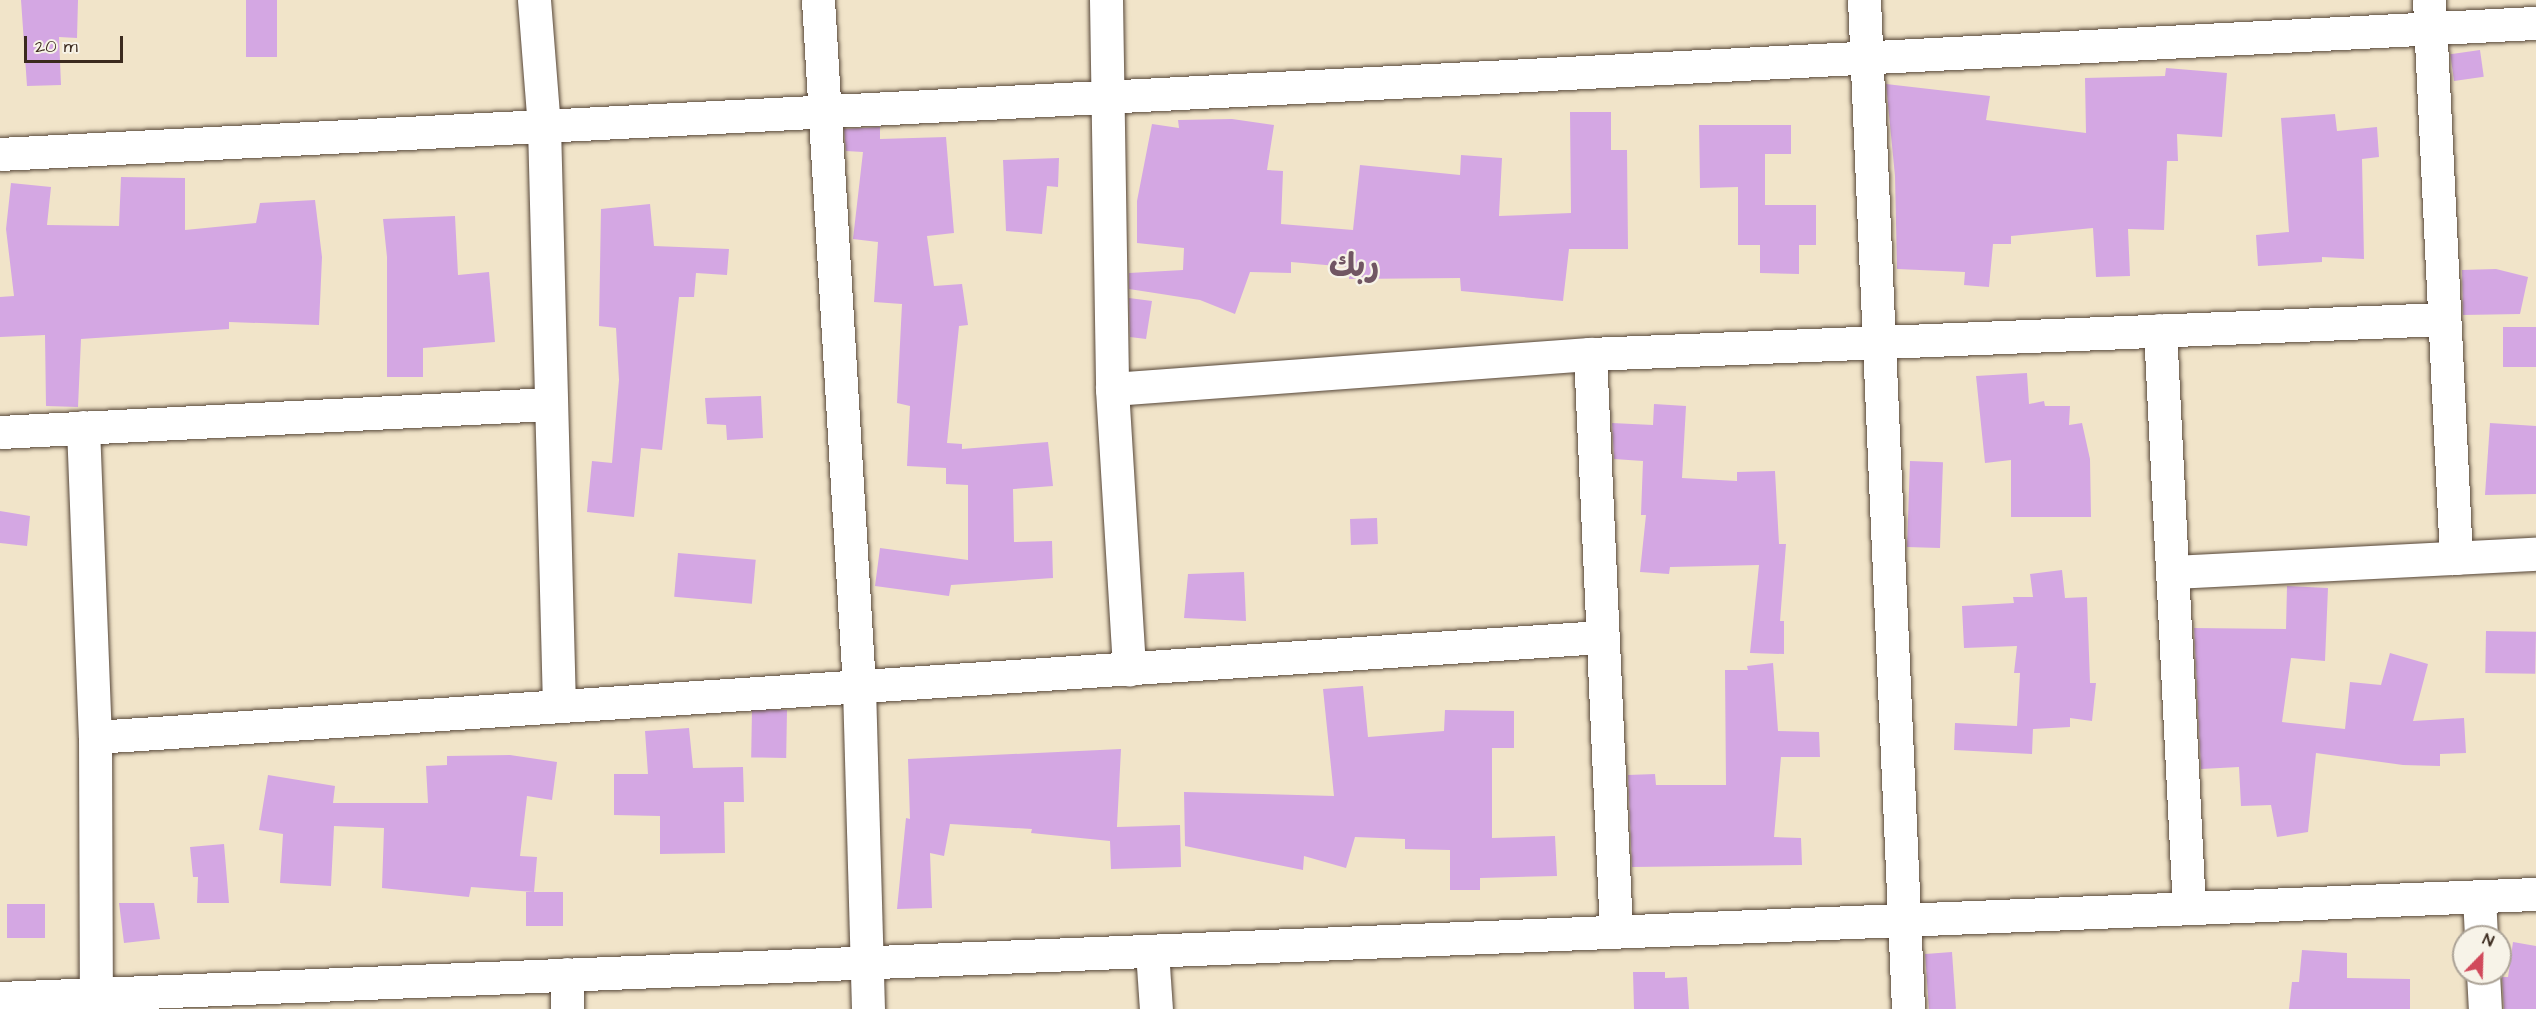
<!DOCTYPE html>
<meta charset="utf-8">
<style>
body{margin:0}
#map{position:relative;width:2536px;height:1009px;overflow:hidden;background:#f1e4c9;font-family:"Architects Daughter","Playpen Sans Arabic",sans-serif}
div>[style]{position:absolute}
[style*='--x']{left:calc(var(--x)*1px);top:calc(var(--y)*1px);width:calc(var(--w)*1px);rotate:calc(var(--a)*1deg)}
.building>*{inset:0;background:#d4a7e3;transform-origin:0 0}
.roads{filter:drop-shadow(0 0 2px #564638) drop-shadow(0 0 2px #564638)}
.minor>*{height:33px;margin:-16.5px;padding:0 16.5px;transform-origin:16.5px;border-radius:16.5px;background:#fff}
span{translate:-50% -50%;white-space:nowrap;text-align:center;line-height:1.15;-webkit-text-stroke:4.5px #f7f3e8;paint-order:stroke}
.town-label{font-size:32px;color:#715663;font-weight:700}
.north{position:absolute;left:2452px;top:925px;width:60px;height:60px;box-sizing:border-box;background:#f7f3e8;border:2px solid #aca397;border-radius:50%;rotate:23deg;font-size:16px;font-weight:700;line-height:24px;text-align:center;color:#3b2a1e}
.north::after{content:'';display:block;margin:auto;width:21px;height:27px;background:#d1495b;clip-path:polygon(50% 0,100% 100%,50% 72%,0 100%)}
.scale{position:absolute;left:24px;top:36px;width:99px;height:27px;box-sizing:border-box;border:3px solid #3b2a1e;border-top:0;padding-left:8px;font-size:18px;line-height:21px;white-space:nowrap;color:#3b2a1e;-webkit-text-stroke:4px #f7f3e8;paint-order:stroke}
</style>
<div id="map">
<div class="building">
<div style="clip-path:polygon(21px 0,78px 0,77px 38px,59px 37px,61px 85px,27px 86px)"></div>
<div style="left:246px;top:0;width:31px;height:57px"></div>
<div style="left:2480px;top:50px;width:27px;height:30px;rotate:82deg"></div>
<div style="clip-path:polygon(2166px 68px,2227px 73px,2222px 137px,2177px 134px,2178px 161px,2167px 161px,2164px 230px,2128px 229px,2130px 276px,2096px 277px,2093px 228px,2011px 236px,2011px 244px,1993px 244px,1989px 287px,1964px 285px,1965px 272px,1897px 269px,1895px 176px,1886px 84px,1990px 96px,1986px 120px,2086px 133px,2085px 78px,2165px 76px)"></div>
<div style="clip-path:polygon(1570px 112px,1611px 112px,1611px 150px,1627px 150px,1628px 249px,1569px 249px,1563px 301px,1461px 291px,1460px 278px,1349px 279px,1349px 267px,1291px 262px,1291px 273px,1250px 272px,1235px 314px,1200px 300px,1129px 289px,1129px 273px,1183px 270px,1184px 248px,1137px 243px,1137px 201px,1152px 124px,1179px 128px,1178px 120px,1232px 119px,1274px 125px,1267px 170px,1283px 171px,1281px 224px,1353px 230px,1360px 165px,1460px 175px,1461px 155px,1502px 158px,1499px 216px,1571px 213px)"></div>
<div style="clip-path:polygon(2335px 114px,2337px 131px,2377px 127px,2379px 157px,2362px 159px,2364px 259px,2322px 257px,2322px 262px,2258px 266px,2256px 235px,2289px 232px,2281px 118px)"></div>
<div style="clip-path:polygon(1699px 125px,1791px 125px,1791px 154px,1765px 154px,1765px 205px,1816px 205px,1816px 245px,1799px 245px,1799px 274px,1760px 273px,1760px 245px,1738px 245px,1738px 187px,1700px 188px)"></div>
<div style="clip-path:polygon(880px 127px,880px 139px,946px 137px,954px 233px,927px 236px,934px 286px,962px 284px,968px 325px,959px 326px,947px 443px,962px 444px,962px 449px,1048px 442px,1053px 486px,1013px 489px,1014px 542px,1052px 541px,1053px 578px,951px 585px,949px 596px,875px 586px,880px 548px,968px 560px,968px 485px,946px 484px,946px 468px,907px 466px,910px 406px,897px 403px,902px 304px,874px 302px,878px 242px,853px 239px,863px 152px,846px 151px,844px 129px)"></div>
<div style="clip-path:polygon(1059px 158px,1058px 187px,1047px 186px,1042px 234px,1006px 231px,1003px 160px)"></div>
<div style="clip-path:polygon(121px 177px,185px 178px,185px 230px,256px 223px,260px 203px,315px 200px,322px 257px,319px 325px,229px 322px,229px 329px,81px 339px,78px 407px,46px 406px,45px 335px,0 337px,0 297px,14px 296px,6px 229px,11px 183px,51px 187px,47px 225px,119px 226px)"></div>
<div style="clip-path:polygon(650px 204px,654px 246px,729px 249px,727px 275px,696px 273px,694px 297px,679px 297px,662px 450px,641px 448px,634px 517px,587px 512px,592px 461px,612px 463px,619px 380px,616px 328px,599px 326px,601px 209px)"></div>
<div style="clip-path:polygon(455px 216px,458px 275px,489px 272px,495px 342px,423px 348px,423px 377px,387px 377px,387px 257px,383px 219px)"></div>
<div style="clip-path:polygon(2496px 269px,2528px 277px,2520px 314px,2463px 315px,2462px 270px)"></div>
<div style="clip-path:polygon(1129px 298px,1152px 301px,1146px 339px,1130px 337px)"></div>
<div style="left:2536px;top:327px;width:40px;height:33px;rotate:90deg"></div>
<div style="clip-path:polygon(2027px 373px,2029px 404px,2044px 401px,2045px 406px,2070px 406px,2069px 425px,2082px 423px,2090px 459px,2091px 517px,2011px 517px,2011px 460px,1985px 463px,1976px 376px)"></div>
<div style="clip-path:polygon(761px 396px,763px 438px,727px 440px,726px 425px,707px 424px,705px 398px)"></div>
<div style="clip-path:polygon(1654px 404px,1686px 406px,1682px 478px,1737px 481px,1737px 472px,1775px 471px,1779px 544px,1786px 544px,1780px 621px,1784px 621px,1784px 654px,1750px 653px,1759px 565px,1670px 567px,1669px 574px,1640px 572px,1646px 515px,1641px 515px,1643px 461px,1614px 459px,1612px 423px,1653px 425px)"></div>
<div style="clip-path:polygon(2490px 423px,2536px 426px,2536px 494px,2485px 495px)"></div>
<div style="left:1910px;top:461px;width:33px;height:86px;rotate:2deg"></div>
<div style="clip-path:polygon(0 511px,30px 516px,27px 546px,0 543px)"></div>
<div style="left:1377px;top:518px;width:26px;height:27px;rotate:88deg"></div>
<div style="left:678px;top:553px;width:78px;height:44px;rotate:5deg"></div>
<div style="clip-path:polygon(2062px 570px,2065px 598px,2087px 597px,2090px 683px,2096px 683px,2092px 721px,2070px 718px,2070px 727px,2033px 729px,2032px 754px,1954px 750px,1955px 723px,2017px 726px,2020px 673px,2014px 673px,2017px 646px,1964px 648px,1962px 606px,2014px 603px,2013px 597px,2033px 597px,2030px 574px)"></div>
<div style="clip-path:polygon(1244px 572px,1246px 621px,1184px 618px,1188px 574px)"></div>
<div style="clip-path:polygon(2287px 586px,2328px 588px,2325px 661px,2291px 658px,2282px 722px,2345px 729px,2350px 682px,2381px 685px,2390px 653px,2428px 664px,2413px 721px,2464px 718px,2466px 753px,2440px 754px,2440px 766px,2403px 765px,2316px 753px,2308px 832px,2277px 837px,2271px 805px,2241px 806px,2239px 767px,2201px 769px,2194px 628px,2286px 629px)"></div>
<div style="left:2486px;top:631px;width:50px;height:42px;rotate:1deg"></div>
<div style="clip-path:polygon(1773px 663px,1778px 731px,1819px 732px,1820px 757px,1781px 757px,1774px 837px,1801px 838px,1802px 865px,1632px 867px,1628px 775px,1655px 774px,1656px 785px,1726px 785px,1725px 670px,1748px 670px,1747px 666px)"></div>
<div style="clip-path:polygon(1363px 686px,1368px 737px,1444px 731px,1445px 710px,1514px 711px,1514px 748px,1492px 748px,1492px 838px,1555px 836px,1557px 876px,1480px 878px,1480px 890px,1450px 890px,1450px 850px,1405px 849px,1405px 839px,1355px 837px,1346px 868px,1304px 856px,1303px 870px,1185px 846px,1184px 792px,1334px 796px,1323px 689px)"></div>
<div style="left:787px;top:710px;width:48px;height:35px;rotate:91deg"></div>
<div style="clip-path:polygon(689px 728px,693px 768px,743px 767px,744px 802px,724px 802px,725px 853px,660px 854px,660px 816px,614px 815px,614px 774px,648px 774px,645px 731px)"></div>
<div style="clip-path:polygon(1121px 749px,1117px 827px,1180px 825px,1181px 867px,1111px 869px,1110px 841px,1031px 833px,1032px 829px,950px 824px,944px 856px,930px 853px,932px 908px,897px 909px,906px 818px,910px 819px,908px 759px)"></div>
<div style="clip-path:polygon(510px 755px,557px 762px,552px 800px,527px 796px,520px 856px,537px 857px,534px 892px,471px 887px,469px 897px,382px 888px,384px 828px,334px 826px,331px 886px,280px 883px,283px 834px,259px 830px,268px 775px,335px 786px,333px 803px,428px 803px,426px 766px,447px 765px,447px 756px)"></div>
<div style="clip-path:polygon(224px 844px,229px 903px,197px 903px,198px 877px,193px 877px,190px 847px)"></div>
<div style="left:526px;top:892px;width:37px;height:34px"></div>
<div style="clip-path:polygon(119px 903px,154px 903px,160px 939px,124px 943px)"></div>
<div style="left:7px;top:904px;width:38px;height:34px"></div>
<div style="clip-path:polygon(2513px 942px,2536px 946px,2536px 1009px,2504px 1009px,2502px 977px,2508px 977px)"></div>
<div style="clip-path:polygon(2302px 950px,2347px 953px,2347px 978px,2410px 979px,2410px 1009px,2289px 1009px,2292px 982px,2299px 982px)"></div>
<div style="left:1952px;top:952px;width:57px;height:27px;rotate:86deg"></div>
<div style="clip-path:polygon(1633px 972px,1665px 972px,1665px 978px,1687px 977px,1689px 1009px,1634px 1009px)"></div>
</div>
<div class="roads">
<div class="minor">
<div style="--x:534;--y:0;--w:126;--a:85.5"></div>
<div style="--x:544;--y:126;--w:580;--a:88.52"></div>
<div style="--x:818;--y:0;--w:688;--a:86.58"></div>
<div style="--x:859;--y:687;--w:322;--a:88.4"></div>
<div style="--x:1106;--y:0;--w:389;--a:89.1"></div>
<div style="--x:1112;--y:389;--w:281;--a:86.5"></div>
<div style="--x:1864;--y:0;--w:1010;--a:87.5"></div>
<div style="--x:2429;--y:0;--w:559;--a:87.23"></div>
<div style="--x:0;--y:154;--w:2539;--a:-2.96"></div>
<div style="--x:2160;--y:330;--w:579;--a:87.13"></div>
<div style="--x:1590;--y:354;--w:578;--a:87.42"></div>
<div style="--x:1112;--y:389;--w:479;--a:-4.2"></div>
<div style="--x:1590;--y:354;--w:855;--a:-2.35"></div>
<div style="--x:83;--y:427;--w:310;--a:87.8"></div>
<div style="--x:95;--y:737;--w:257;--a:89.8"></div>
<div style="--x:0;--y:432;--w:550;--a:-2.92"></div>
<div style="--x:2175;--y:572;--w:361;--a:-2.9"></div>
<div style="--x:95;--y:737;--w:1509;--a:-3.8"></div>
<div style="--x:2479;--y:896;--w:41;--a:87.2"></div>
<div style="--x:1152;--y:951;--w:58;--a:86.1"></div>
<div style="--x:2483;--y:973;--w:36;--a:87"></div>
<div style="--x:567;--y:974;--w:35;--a:90"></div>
<div style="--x:0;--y:998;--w:2538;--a:-2.35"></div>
</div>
</div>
<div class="town-label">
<span style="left:1354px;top:267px">ربك</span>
</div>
<div class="north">N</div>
<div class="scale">20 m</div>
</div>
